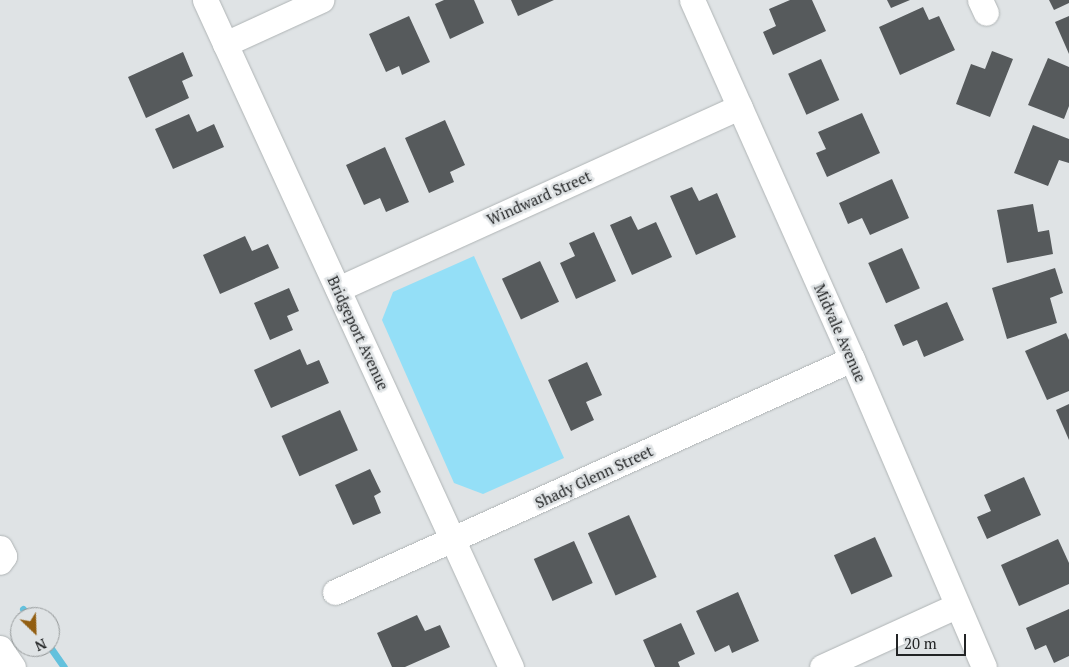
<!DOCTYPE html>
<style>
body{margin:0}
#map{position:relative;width:1069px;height:667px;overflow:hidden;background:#dfe3e5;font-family:"PT Serif",serif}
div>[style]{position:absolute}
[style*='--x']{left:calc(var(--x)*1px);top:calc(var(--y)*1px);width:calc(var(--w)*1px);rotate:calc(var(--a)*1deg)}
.green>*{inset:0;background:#94dff7}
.stream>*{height:7px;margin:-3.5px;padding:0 3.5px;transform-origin:3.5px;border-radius:3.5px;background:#63c1dd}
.building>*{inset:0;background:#565a5c;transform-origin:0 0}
.roads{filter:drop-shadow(0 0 1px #afb4b5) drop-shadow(0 0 1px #afb4b5)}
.minor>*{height:25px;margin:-12.5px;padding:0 12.5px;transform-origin:12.5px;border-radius:12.5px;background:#fff}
span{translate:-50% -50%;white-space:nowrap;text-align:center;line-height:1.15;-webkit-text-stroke:5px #dfe3e5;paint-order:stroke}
.street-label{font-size:15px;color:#222425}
.north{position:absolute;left:10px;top:607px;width:50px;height:50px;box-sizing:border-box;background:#dfe3e5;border:1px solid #939798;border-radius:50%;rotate:156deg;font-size:14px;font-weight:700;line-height:20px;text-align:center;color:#222425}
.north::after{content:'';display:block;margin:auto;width:18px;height:22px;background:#925e11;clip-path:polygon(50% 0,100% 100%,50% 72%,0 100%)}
.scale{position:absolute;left:896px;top:634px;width:70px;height:22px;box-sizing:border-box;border:2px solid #222425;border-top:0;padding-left:6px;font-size:15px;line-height:18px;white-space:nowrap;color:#222425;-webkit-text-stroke:4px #dfe3e5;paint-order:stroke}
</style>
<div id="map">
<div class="green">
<div style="clip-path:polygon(474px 256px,564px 458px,483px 494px,454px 483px,382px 320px,393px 292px)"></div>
</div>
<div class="stream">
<div style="--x:23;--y:609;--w:10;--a:53"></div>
<div style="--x:50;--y:647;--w:24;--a:55"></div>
</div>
<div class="building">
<div style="clip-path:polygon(444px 0,474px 0,484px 23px,450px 39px,435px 4px)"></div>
<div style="clip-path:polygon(511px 0,554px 0,518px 16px)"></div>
<div style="clip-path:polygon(790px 0,812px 0,826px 31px,773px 55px,763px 32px,776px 26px,769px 9px)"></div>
<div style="clip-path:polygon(887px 0,910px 0,891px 8px)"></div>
<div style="clip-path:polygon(1049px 0,1069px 0,1069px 3px,1054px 10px)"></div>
<div style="clip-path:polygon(923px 7px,929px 20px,939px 16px,955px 50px,900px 75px,879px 27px)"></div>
<div style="clip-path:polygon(409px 16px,430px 62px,402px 75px,399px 66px,386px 72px,369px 34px)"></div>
<div style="clip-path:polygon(1069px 16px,1069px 54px,1055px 22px)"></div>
<div style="clip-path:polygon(992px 51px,1013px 59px,990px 117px,956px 104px,971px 64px,985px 69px)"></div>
<div style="clip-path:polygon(183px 52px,193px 76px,182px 81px,189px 98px,146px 118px,128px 77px)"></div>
<div style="clip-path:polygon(1048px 58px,1069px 67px,1069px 106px,1064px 119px,1028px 105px)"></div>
<div style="left:821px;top:59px;width:45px;height:36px;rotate:66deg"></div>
<div style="clip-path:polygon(862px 113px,880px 153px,827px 177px,816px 153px,826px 149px,818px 132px)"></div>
<div style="clip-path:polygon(189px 114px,197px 132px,214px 124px,224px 147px,173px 169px,155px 129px)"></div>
<div style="clip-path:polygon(445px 120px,465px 165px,450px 172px,454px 182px,429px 193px,405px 138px)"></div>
<div style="clip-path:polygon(1033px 125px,1069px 139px,1069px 163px,1059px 160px,1048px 186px,1014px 173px)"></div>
<div style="clip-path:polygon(385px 147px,409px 202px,386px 212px,380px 198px,364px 205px,346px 165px)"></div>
<div style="clip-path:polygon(892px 179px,909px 218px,870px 235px,862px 218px,848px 224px,839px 203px)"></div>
<div style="clip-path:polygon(692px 187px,699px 201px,717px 193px,736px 237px,696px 255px,670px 196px)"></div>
<div style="clip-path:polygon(1033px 204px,1038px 232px,1049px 230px,1053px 254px,1007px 263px,997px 210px)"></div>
<div style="clip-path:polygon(631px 216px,638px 230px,656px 222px,672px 257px,632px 275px,610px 225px)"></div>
<div style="clip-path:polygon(594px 232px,616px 281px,576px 299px,560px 263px,575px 256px,569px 243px)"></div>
<div style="clip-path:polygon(245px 236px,252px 251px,268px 244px,279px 268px,220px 294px,203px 255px)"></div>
<div style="left:902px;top:248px;width:44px;height:37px;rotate:66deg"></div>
<div style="left:540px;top:261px;width:45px;height:42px;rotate:65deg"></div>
<div style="clip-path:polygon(1055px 268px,1063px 293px,1050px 298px,1057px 323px,1007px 339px,992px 288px)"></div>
<div style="clip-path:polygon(289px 288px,299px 311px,287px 316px,293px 330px,270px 340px,254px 303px)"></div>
<div style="clip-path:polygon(947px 302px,964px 340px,924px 357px,917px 340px,903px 346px,894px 325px)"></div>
<div style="clip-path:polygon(1066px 333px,1069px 340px,1069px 391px,1047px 400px,1025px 351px)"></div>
<div style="clip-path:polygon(300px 349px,307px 365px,319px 360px,329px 383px,271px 408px,254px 370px)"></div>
<div style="clip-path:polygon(587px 362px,602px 395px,586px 402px,594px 420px,571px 431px,548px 380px)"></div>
<div style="clip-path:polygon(1069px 404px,1069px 440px,1056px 410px)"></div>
<div style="left:340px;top:410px;width:44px;height:64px;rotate:66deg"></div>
<div style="clip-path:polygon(370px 469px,381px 492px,374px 496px,381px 513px,353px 525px,335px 485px)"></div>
<div style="clip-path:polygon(1024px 477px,1041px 515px,987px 539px,977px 517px,991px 511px,984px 495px)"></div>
<div style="left:629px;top:515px;width:68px;height:45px;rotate:66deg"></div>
<div style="left:875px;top:537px;width:43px;height:45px;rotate:66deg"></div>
<div style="clip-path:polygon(1058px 539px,1069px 563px,1069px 584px,1019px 606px,1001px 565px)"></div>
<div style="left:574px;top:541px;width:46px;height:44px;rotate:66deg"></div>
<div style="clip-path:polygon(738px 592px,759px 641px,732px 653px,729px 645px,715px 652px,696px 611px)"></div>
<div style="clip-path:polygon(1069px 609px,1069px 656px,1054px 663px,1046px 645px,1035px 650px,1026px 628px)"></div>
<div style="clip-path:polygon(417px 615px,425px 631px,440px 625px,450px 647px,405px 667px,392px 667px,377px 633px)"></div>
<div style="clip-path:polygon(681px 623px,695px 654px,678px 662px,680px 667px,655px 667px,643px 640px)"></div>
</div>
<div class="roads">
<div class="minor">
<div style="--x:205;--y:0;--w:734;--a:65.36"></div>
<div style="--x:692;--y:0;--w:393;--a:66"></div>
<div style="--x:852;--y:359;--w:335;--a:66.8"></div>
<div style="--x:980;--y:0;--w:14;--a:65"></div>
<div style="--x:225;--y:44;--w:106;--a:-24.6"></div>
<div style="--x:338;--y:289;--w:441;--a:-24.4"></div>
<div style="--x:0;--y:548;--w:9;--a:63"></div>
<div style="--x:4;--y:556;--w:7;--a:124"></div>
<div style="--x:335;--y:592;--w:567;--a:-24.26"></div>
<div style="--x:0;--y:648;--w:23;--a:56"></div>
<div style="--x:822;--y:667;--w:147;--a:-24.5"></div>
</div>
</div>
<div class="street-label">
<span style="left:539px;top:198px;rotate:-24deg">Windward Street</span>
<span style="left:358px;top:333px;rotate:65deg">Bridgeport Avenue</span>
<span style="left:840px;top:333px;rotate:66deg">Midvale Avenue</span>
<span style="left:594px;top:477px;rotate:-25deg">Shady Glenn Street</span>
</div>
<div class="north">N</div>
<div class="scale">20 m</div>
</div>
